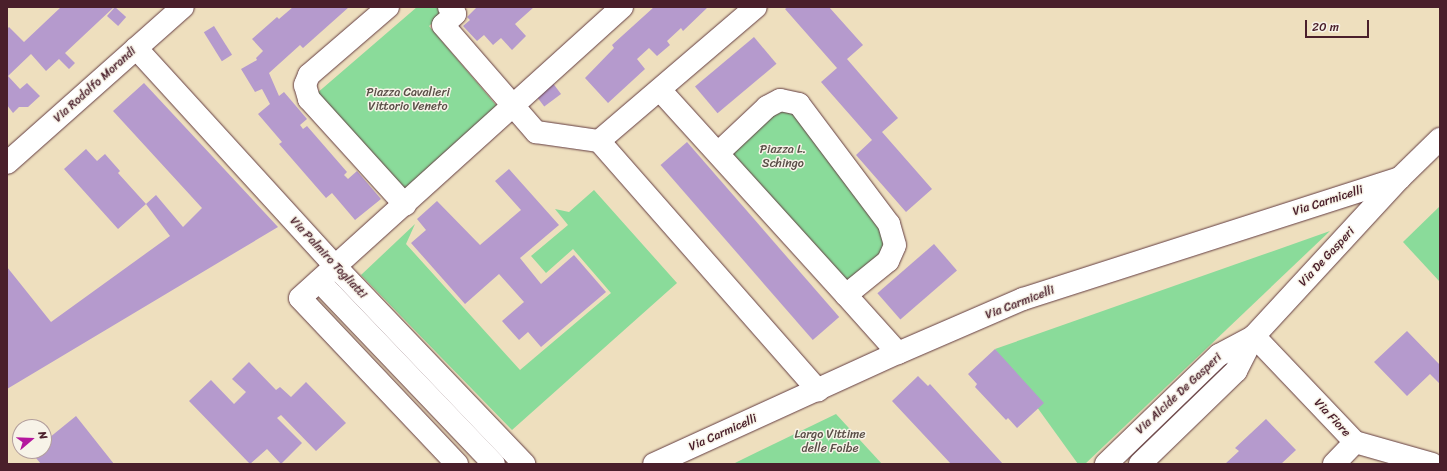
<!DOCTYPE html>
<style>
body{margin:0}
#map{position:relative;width:1447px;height:471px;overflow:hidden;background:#eedfbe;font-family:Sriracha,sans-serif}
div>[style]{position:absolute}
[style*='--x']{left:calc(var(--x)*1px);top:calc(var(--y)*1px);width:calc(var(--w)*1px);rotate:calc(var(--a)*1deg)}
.green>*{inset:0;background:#8adb9a}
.building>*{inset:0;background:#b59acd;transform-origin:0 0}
.roads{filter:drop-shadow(0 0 1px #633c41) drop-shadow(0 0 1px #633c41)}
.minor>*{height:22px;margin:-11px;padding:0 11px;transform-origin:11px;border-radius:11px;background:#fff}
.major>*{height:22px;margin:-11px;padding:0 11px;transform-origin:11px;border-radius:11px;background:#fff}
span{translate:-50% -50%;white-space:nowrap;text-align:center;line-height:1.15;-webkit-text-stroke:3px #f7f3e8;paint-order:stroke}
.street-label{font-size:12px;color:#4a1f2b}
.park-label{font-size:12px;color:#5a4e47}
.frame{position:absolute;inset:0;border:8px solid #4a1f2b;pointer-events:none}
.north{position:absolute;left:12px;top:419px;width:40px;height:40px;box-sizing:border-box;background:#f7f3e8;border:1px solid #b29e9c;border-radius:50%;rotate:71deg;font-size:11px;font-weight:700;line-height:16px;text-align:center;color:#4a1f2b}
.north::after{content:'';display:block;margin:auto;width:14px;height:18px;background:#b5179e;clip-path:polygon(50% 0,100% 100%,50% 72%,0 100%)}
.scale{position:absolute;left:1305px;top:20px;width:64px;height:18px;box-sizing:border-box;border:2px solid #4a1f2b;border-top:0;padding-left:5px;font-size:12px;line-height:14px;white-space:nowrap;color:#4a1f2b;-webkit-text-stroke:3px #f7f3e8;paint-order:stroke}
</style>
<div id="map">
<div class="green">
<div style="clip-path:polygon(417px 7px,440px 7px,444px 13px,429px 26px,501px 111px,405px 196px,316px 94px)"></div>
<div style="clip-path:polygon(799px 104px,895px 245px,846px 295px,719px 152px,767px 107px)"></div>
<div style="clip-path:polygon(594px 190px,677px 283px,512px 430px,361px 275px,415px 224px,406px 244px,520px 370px,611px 293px,573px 249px,546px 273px,531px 256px,568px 225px,555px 209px,569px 212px)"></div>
<div style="clip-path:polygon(1440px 206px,1440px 282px,1403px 242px)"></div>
<div style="clip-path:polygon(1330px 231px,1085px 464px,1078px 464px,995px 349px)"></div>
<div style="clip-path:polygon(836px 414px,882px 464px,733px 464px,743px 459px)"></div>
</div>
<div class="building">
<div style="clip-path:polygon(61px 7px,114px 7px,65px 53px,75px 63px,69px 69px,59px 59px,46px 71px,31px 54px,8px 76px,20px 89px,27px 83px,40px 96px,28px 107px,19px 107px,13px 113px,7px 105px,7px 29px,9px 27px,24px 42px)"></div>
<div style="left:115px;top:7px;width:15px;height:12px;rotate:42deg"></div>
<div style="clip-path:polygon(293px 7px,349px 7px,303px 48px,300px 45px,269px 73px,279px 96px,284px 92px,307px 119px,300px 125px,303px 129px,307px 126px,347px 172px,344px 175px,348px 179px,357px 171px,381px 199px,355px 220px,332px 193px,326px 198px,279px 144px,282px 142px,258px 114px,270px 104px,262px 89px,255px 92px,241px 69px,257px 60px,256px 58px,263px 51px,252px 39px,277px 17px,279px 19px)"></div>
<div style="clip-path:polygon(477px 7px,534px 7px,515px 24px,526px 36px,512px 50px,501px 38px,493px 45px,484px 35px,477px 41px,463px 26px,470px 20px,467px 17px)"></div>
<div style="clip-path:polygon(654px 7px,708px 7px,683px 31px,681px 28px,667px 41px,670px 45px,657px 56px,649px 48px,637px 59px,645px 69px,608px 103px,585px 78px,614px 48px,612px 45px)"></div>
<div style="clip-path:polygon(788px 7px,829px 7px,863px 45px,847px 59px,898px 118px,882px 132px,932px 189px,906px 212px,856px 155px,872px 140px,821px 82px,837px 68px,785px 9px)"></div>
<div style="left:214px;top:26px;width:34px;height:12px;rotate:58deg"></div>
<div style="left:754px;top:37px;width:35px;height:77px;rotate:50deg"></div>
<div style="left:552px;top:82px;width:15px;height:21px;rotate:53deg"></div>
<div style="clip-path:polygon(144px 83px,278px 227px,7px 389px,7px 267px,51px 322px,170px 236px,146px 204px,156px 195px,183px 227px,202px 208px,113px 111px)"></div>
<div style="left:687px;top:142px;width:232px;height:35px;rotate:49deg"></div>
<div style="clip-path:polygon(86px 149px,97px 161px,105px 154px,120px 171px,118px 173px,146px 204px,118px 229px,64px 169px)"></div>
<div style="clip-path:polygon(509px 169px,559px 225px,520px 258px,541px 284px,574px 255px,606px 292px,541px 347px,528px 332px,519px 340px,502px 321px,524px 302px,499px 274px,465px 304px,411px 243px,426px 230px,417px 219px,437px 201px,480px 245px,521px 210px,495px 181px)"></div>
<div style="left:934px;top:244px;width:35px;height:75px;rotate:49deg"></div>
<div style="clip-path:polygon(1407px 331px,1440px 365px,1440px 384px,1430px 374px,1407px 396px,1374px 362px)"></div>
<div style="clip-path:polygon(995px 349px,1044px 403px,1017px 428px,1008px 418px,1006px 420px,975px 387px,977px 384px,968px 374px)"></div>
<div style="clip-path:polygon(249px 362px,276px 390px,280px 387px,291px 397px,306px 382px,346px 423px,316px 451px,281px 415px,277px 418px,302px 443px,281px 464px,267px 449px,250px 464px,189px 401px,211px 380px,234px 404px,246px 392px,232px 379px)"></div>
<div style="clip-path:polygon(918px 376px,928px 386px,930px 384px,1003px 464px,951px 464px,892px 401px)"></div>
<div style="clip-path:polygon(76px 416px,114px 464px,41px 464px,31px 452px,44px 451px,44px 442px)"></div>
<div style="clip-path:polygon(1266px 419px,1296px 450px,1281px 464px,1225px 464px,1239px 451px,1235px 448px)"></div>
</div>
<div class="roads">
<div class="minor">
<div style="--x:388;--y:7;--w:104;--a:139.3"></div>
<div style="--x:309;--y:75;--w:11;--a:112"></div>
<div style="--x:305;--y:85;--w:15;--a:74"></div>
<div style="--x:309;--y:99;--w:143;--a:47.8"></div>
<div style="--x:449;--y:7;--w:9;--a:49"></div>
<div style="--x:455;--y:14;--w:16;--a:137"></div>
<div style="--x:443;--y:25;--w:142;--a:49"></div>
<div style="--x:536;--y:132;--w:64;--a:8.1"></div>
<div style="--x:599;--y:141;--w:332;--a:48.7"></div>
<div style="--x:136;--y:48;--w:295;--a:47.6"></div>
<div style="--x:335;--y:266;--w:274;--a:46.3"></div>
<div style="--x:660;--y:90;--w:277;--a:47.8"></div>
<div style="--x:846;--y:295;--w:54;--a:-39"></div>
<div style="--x:888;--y:261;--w:17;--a:-66"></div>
<div style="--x:895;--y:245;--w:22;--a:-106"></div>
<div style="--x:889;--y:224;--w:150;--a:-126.9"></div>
<div style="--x:799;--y:104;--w:19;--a:-168"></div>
<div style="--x:780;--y:100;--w:15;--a:152"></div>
<div style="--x:767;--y:107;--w:66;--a:136.8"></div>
<div style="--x:599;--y:141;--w:206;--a:-40.5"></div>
<div style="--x:319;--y:281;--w:253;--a:46.3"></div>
<div style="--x:846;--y:295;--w:78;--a:48.1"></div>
<div style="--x:1254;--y:336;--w:146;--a:46.4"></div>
<div style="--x:1355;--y:442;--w:80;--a:15.9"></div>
<div style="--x:457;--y:464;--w:228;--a:-133.4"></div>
<div style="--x:300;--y:298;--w:434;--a:-42.1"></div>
<div style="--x:654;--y:464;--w:268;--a:-24.5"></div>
<div style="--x:898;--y:353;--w:136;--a:-23.4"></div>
<div style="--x:1023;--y:299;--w:396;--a:-17.8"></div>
<div style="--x:1106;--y:464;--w:157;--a:-44"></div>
<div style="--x:1219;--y:355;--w:40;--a:-28"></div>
<div style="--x:1140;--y:464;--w:134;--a:-44.1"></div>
<div style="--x:1236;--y:371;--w:39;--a:-63"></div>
<div style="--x:1254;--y:336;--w:215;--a:-47.3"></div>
<div style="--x:1400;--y:178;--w:56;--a:-44.3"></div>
<div style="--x:1334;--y:464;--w:30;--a:-46"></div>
</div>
<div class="major">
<div style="--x:7;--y:163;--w:235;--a:-41.6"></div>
</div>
</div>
<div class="street-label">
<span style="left:95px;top:85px;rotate:-42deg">Via Rodolfo Morandi</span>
<span style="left:1328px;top:201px;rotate:-18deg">Via Carmicelli</span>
<span style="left:1327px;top:257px;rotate:-47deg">Via De Gasperi</span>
<span style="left:328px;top:258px;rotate:47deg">Via Palmiro Togliatti</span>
<span style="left:1020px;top:303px;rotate:-21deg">Via Carmicelli</span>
<span style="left:1179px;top:394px;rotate:-43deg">Via Alcide De Gasperi</span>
<span style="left:1332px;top:418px;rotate:47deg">Via Fiore</span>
<span style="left:723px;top:433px;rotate:-24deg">Via Carmicelli</span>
</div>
<div class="park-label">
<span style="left:408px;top:100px">Piazza Cavalieri<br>Vittorio Veneto</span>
<span style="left:783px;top:157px">Piazza L.<br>Schingo</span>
<span style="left:830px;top:442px">Largo Vittime<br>delle Foibe</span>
</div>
<div class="frame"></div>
<div class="north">N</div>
<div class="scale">20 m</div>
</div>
